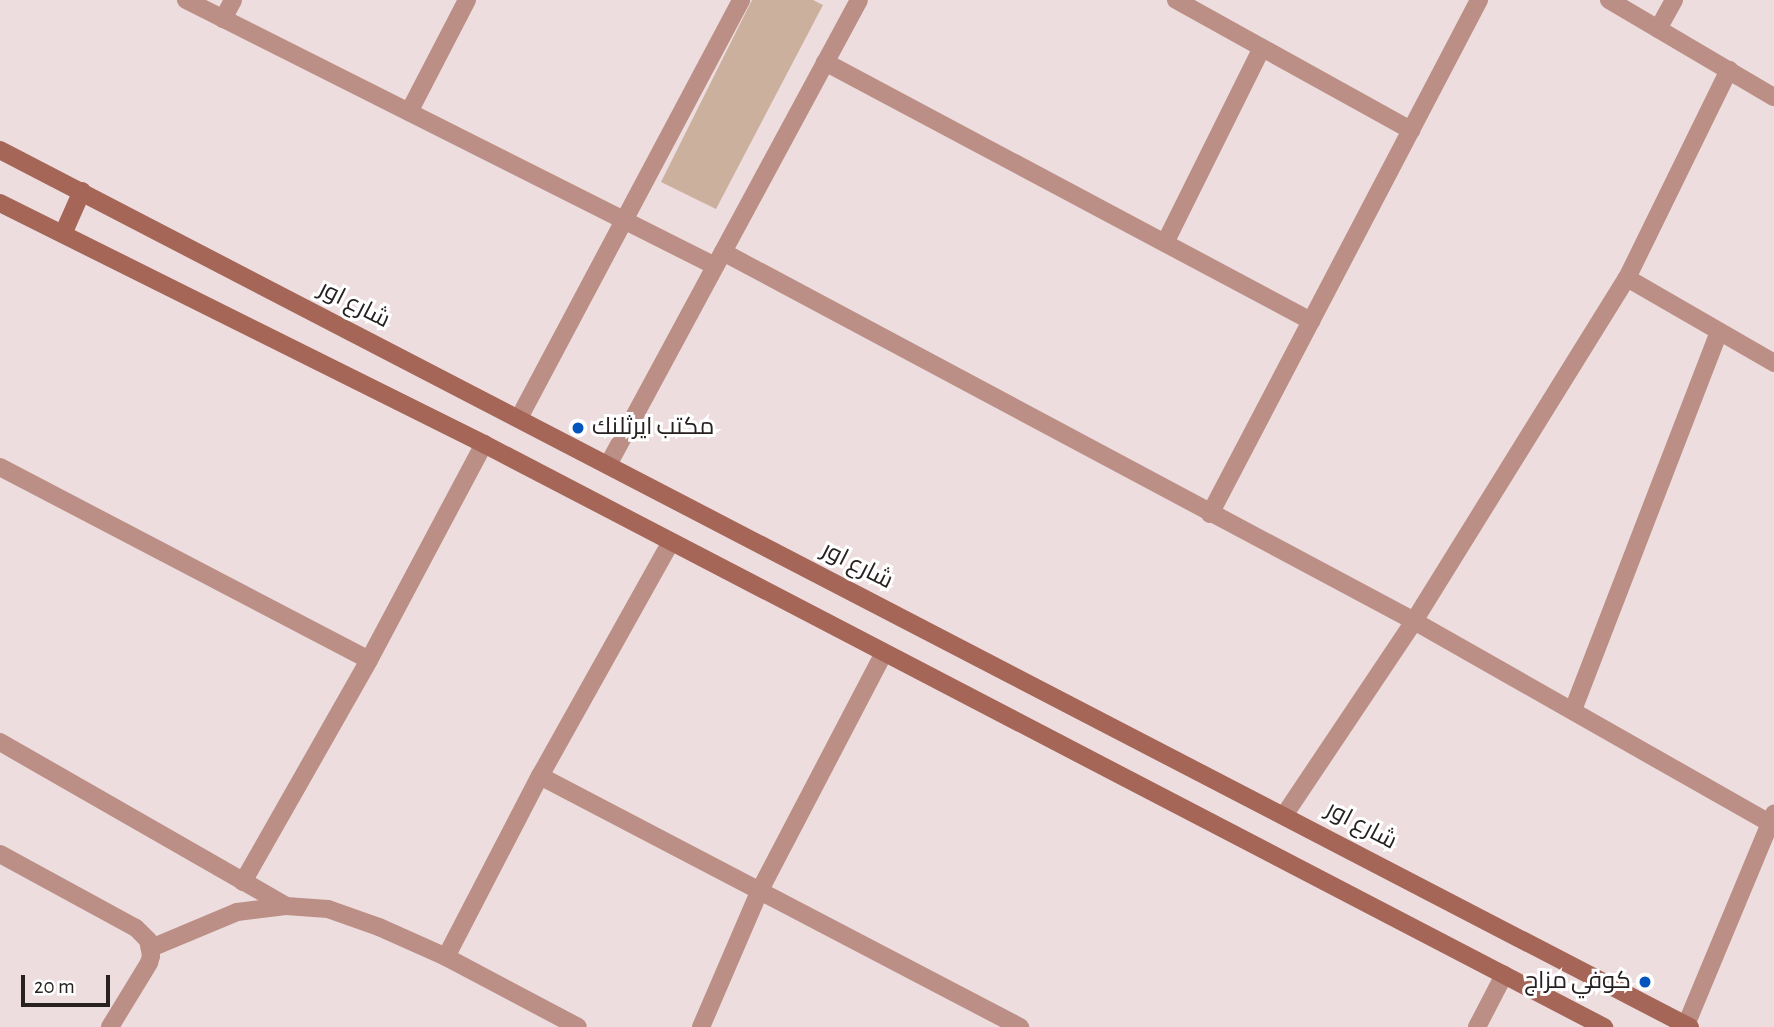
<!DOCTYPE html>
<meta charset="utf-8">
<style>
body{margin:0}
#map{position:relative;width:1774px;height:1027px;overflow:hidden;background:#eddddf;font-family:"Alegreya Sans",Cairo,sans-serif}
div>[style]{position:absolute}
[style*='--x']{left:calc(var(--x)*1px);top:calc(var(--y)*1px);width:calc(var(--w)*1px);rotate:calc(var(--a)*1deg)}
.green>*{inset:0;background:#cbb09d}
.street>*{height:18px;margin:-9px;padding:0 9px;transform-origin:9px;border-radius:9px;background:#bb8f85}
.secondary>*{height:18px;margin:-9px;padding:0 9px;transform-origin:9px;border-radius:9px;background:#a56658}
.dots>*{width:19px;height:19px;translate:-50% -50%;box-sizing:border-box;border:4px solid #fff;border-radius:50%}
span{translate:-50% -50%;white-space:nowrap;text-align:center;line-height:1.15;-webkit-text-stroke:6px #fff;paint-order:stroke}
.street-label{font-size:24px;color:#272121}
.poi-label{font-size:24px;color:#272121}
.left{translate:0 -50%;text-align:left}
.right{translate:-100% -50%;text-align:right}
.scale{position:absolute;left:21px;top:975px;width:89px;height:32px;box-sizing:border-box;border:4px solid #272121;border-top:0;padding-left:9px;font-size:21px;line-height:24px;white-space:nowrap;color:#272121;-webkit-text-stroke:5px #fff;paint-order:stroke}
</style>
<div id="map">
<div class="green">
<div style="clip-path:polygon(752px 0,813px 0,823px 5px,716px 209px,661px 182px)"></div>
</div>
<div class="street">
<div style="--x:186;--y:0;--w:592;--a:26.69"></div>
<div style="--x:1176;--y:0;--w:269;--a:29"></div>
<div style="--x:1609;--y:0;--w:191;--a:30.5"></div>
<div style="--x:223;--y:19;--w:21;--a:-62"></div>
<div style="--x:1658;--y:29;--w:33;--a:-61"></div>
<div style="--x:825;--y:62;--w:551;--a:28.05"></div>
<div style="--x:409;--y:112;--w:126;--a:-62.6"></div>
<div style="--x:1165;--y:243;--w:218;--a:-63.6"></div>
<div style="--x:723;--y:252;--w:783;--a:28.1"></div>
<div style="--x:1414;--y:621;--w:409;--a:29.6"></div>
<div style="--x:1627;--y:278;--w:170;--a:30"></div>
<div style="--x:519;--y:418;--w:473;--a:-62"></div>
<div style="--x:608;--y:465;--w:528;--a:-61.64"></div>
<div style="--x:0;--y:467;--w:416;--a:27.6"></div>
<div style="--x:1210;--y:514;--w:580;--a:-62.37"></div>
<div style="--x:1573;--y:710;--w:405;--a:-68.9"></div>
<div style="--x:0;--y:742;--w:330;--a:29.8"></div>
<div style="--x:540;--y:776;--w:542;--a:27.61"></div>
<div style="--x:1285;--y:814;--w:232;--a:-56.2"></div>
<div style="--x:1414;--y:621;--w:404;--a:-58.2"></div>
<div style="--x:1627;--y:278;--w:232;--a:-63.9"></div>
<div style="--x:0;--y:854;--w:155;--a:28.6"></div>
<div style="--x:136;--y:928;--w:17;--a:45"></div>
<div style="--x:148;--y:940;--w:16;--a:79"></div>
<div style="--x:151;--y:956;--w:7;--a:106"></div>
<div style="--x:149;--y:963;--w:75;--a:121.4"></div>
<div style="--x:243;--y:882;--w:255;--a:-60.4"></div>
<div style="--x:369;--y:660;--w:245;--a:-62"></div>
<div style="--x:151;--y:948;--w:93;--a:-22.7"></div>
<div style="--x:237;--y:912;--w:49;--a:-7"></div>
<div style="--x:286;--y:906;--w:42;--a:4.1"></div>
<div style="--x:328;--y:909;--w:54;--a:19.4"></div>
<div style="--x:379;--y:927;--w:73;--a:24.1"></div>
<div style="--x:446;--y:957;--w:149;--a:27.9"></div>
<div style="--x:446;--y:957;--w:204;--a:-62.6"></div>
<div style="--x:540;--y:776;--w:268;--a:-60.8"></div>
<div style="--x:1686;--y:1025;--w:229;--a:-67.4"></div>
<div style="--x:701;--y:1027;--w:149;--a:-66.7"></div>
<div style="--x:760;--y:890;--w:267;--a:-62.4"></div>
<div style="--x:1477;--y:1027;--w:59;--a:-62.6"></div>
</div>
<div class="secondary">
<div style="--x:0;--y:150;--w:1904;--a:27.43"></div>
<div style="--x:0;--y:203;--w:541;--a:26.47"></div>
<div style="--x:484;--y:444;--w:1263;--a:27.5"></div>
<div style="--x:63;--y:234;--w:47;--a:-66.2"></div>
</div>
<div class="dots">
<div style="left:578px;top:428px;background:#0454be"></div>
<div style="left:1645px;top:982px;background:#0454be"></div>
</div>
<div class="street-label">
<span style="left:354px;top:305px;rotate:27deg">شارع اور</span>
<span style="left:857px;top:566px;rotate:27deg">شارع اور</span>
<span style="left:1361px;top:826px;rotate:28deg">شارع اور</span>
</div>
<div class="poi-label">
<span class="left" style="left:592px;top:428px">مكتب ايرثلنك</span>
<span class="right" style="left:1631px;top:982px">كوفي مزاج</span>
</div>
<div class="scale">20 m</div>
</div>
